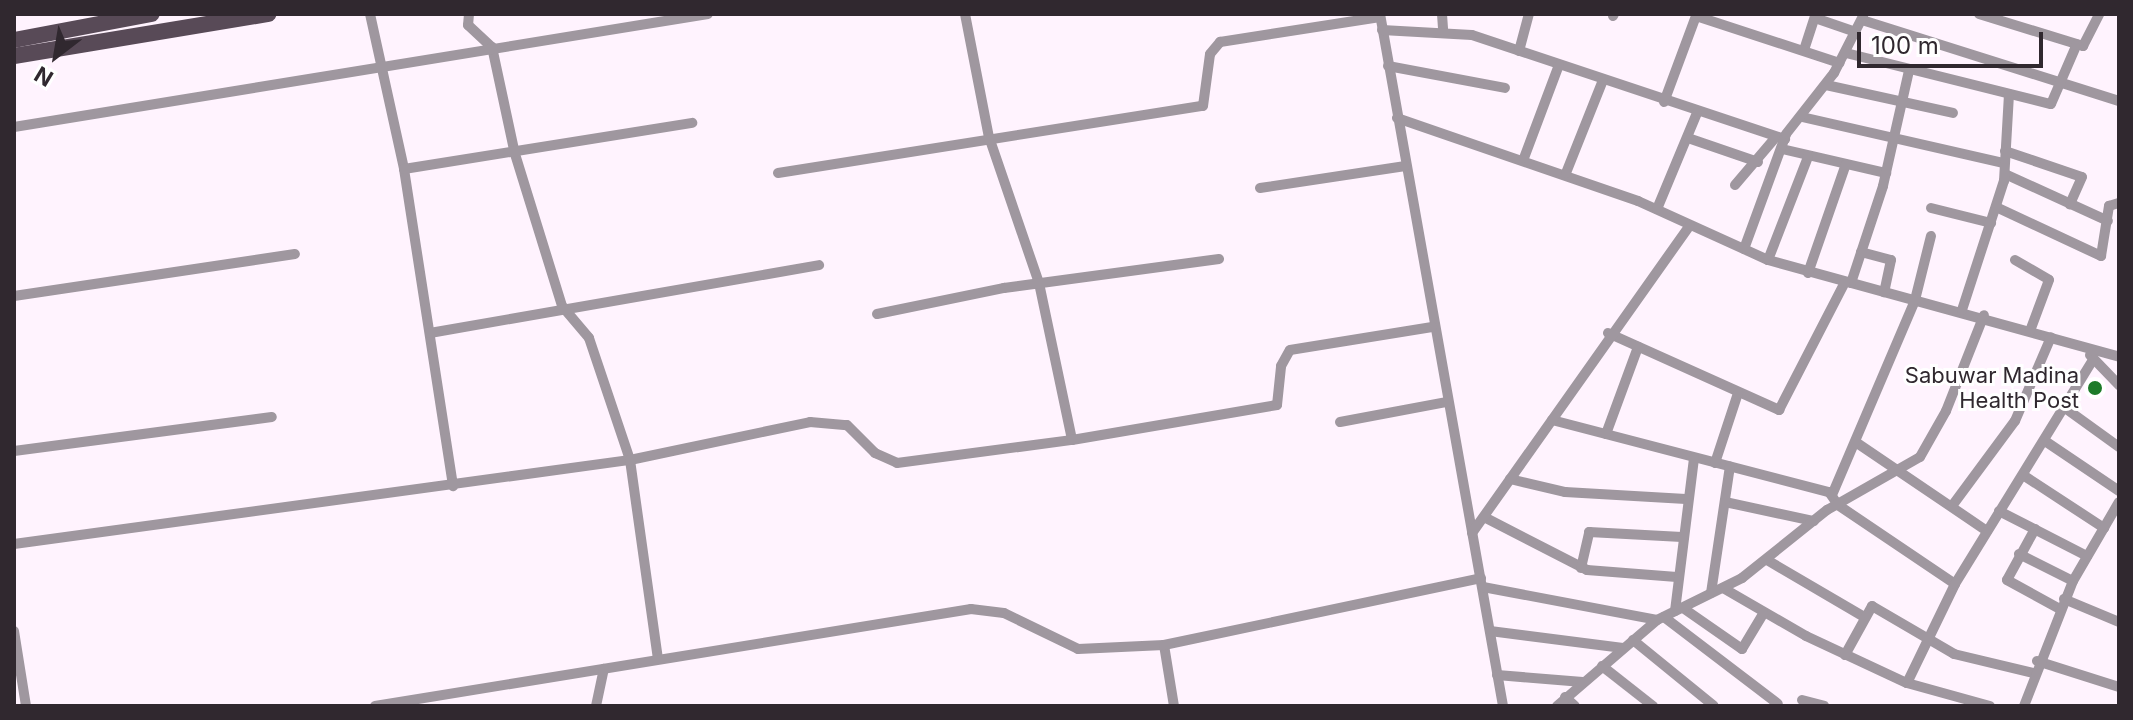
<!DOCTYPE html>
<style>
body{margin:0}
#map{position:relative;width:2133px;height:720px;overflow:hidden;background:#fff3fe;font-family:Inter,sans-serif}
div>[style]{position:absolute}
[style*='--x']{left:calc(var(--x)*1px);top:calc(var(--y)*1px);width:calc(var(--w)*1px);rotate:calc(var(--a)*1deg)}
.street>*{height:10px;margin:-5px;padding:0 5px;transform-origin:5px;border-radius:5px;background:#9f979f}
.primary>*{height:16px;margin:-8px;padding:0 8px;transform-origin:8px;border-radius:8px;background:#584a57}
.dots>*{width:22px;height:22px;translate:-50% -50%;box-sizing:border-box;border:4px solid #fff;border-radius:50%}
span{translate:-50% -50%;white-space:nowrap;text-align:center;line-height:1.15;-webkit-text-stroke:6px #fff;paint-order:stroke}
.poi-label{font-size:22px;color:#30282f}
.right{translate:-100% -50%;text-align:right}
.frame{position:absolute;inset:0;border:16px solid #30282f;pointer-events:none}
.north{position:absolute;left:16px;top:16px;width:80px;height:80px;-webkit-text-stroke:6px #fff;paint-order:stroke;rotate:211deg;font-size:22px;font-weight:700;line-height:32px;text-align:center;color:#30282f}
.north::after{content:'';display:block;margin:auto;width:28px;height:36px;background:#30282f;clip-path:polygon(50% 0,100% 100%,50% 72%,0 100%)}
.scale{position:absolute;left:1857px;top:32px;width:186px;height:36px;box-sizing:border-box;border:4px solid #30282f;border-top:0;padding-left:10px;font-size:24px;line-height:28px;white-space:nowrap;color:#30282f;-webkit-text-stroke:6px #fff;paint-order:stroke}
</style>
<div id="map">
<div class="street">
<div style="--x:370;--y:14;--w:159;--a:77.6"></div>
<div style="--x:404;--y:169;--w:321;--a:81.2"></div>
<div style="--x:469;--y:14;--w:11;--a:95"></div>
<div style="--x:468;--y:25;--w:33;--a:43"></div>
<div style="--x:492;--y:47;--w:109;--a:77.9"></div>
<div style="--x:515;--y:154;--w:159;--a:72.8"></div>
<div style="--x:562;--y:306;--w:42;--a:49.8"></div>
<div style="--x:589;--y:338;--w:129;--a:71.4"></div>
<div style="--x:630;--y:460;--w:200;--a:82"></div>
<div style="--x:965;--y:14;--w:125;--a:79"></div>
<div style="--x:989;--y:137;--w:154;--a:71.1"></div>
<div style="--x:1039;--y:283;--w:160;--a:78.1"></div>
<div style="--x:1380;--y:14;--w:703;--a:79.92"></div>
<div style="--x:1442;--y:14;--w:16;--a:86"></div>
<div style="--x:1979;--y:14;--w:109;--a:17.1"></div>
<div style="--x:2083;--y:46;--w:36;--a:-63"></div>
<div style="--x:1613;--y:16;--w:2;--a:-63"></div>
<div style="--x:1815;--y:18;--w:43;--a:18.9"></div>
<div style="--x:1862;--y:20;--w:269;--a:17.5"></div>
<div style="--x:1382;--y:30;--w:90;--a:3.2"></div>
<div style="--x:1472;--y:35;--w:330;--a:18.4"></div>
<div style="--x:1804;--y:50;--w:38;--a:-72"></div>
<div style="--x:1519;--y:51;--w:38;--a:-75"></div>
<div style="--x:1846;--y:53;--w:211;--a:14"></div>
<div style="--x:2051;--y:104;--w:65;--a:-66.6"></div>
<div style="--x:1388;--y:66;--w:119;--a:10.6"></div>
<div style="--x:1826;--y:85;--w:130;--a:12.4"></div>
<div style="--x:1664;--y:102;--w:92;--a:-69.6"></div>
<div style="--x:1696;--y:16;--w:151;--a:18.1"></div>
<div style="--x:1802;--y:117;--w:206;--a:12.9"></div>
<div style="--x:1397;--y:118;--w:255;--a:19"></div>
<div style="--x:1638;--y:201;--w:143;--a:24.4"></div>
<div style="--x:1768;--y:260;--w:364;--a:15.4"></div>
<div style="--x:14;--y:127;--w:703;--a:-9.25"></div>
<div style="--x:1688;--y:138;--w:74;--a:18.9"></div>
<div style="--x:1782;--y:149;--w:107;--a:13"></div>
<div style="--x:2005;--y:151;--w:81;--a:18.7"></div>
<div style="--x:2082;--y:177;--w:30;--a:114"></div>
<div style="--x:1524;--y:158;--w:99;--a:-69.4"></div>
<div style="--x:404;--y:169;--w:292;--a:-9.1"></div>
<div style="--x:778;--y:173;--w:430;--a:-9"></div>
<div style="--x:1203;--y:106;--w:52;--a:-82.3"></div>
<div style="--x:1210;--y:54;--w:16;--a:-50"></div>
<div style="--x:1220;--y:42;--w:162;--a:-8.9"></div>
<div style="--x:1566;--y:173;--w:100;--a:-68.3"></div>
<div style="--x:2005;--y:174;--w:113;--a:24.5"></div>
<div style="--x:1735;--y:185;--w:63;--a:-49.5"></div>
<div style="--x:1260;--y:188;--w:147;--a:-8.6"></div>
<div style="--x:1996;--y:207;--w:116;--a:25"></div>
<div style="--x:2101;--y:256;--w:51;--a:-80.9"></div>
<div style="--x:2109;--y:206;--w:10;--a:-17"></div>
<div style="--x:1931;--y:208;--w:62;--a:14"></div>
<div style="--x:1657;--y:209;--w:104;--a:-67.4"></div>
<div style="--x:1744;--y:249;--w:122;--a:-69.9"></div>
<div style="--x:1786;--y:134;--w:78;--a:-51.8"></div>
<div style="--x:1834;--y:73;--w:64;--a:-63"></div>
<div style="--x:1861;--y:252;--w:31;--a:15"></div>
<div style="--x:1891;--y:260;--w:33;--a:102"></div>
<div style="--x:1768;--y:260;--w:110;--a:-68.8"></div>
<div style="--x:2015;--y:260;--w:39;--a:30"></div>
<div style="--x:2049;--y:280;--w:54;--a:110.4"></div>
<div style="--x:1808;--y:273;--w:115;--a:-70.8"></div>
<div style="--x:1851;--y:283;--w:102;--a:-71.7"></div>
<div style="--x:1883;--y:186;--w:118;--a:-77.3"></div>
<div style="--x:14;--y:296;--w:284;--a:-8.5"></div>
<div style="--x:1962;--y:310;--w:136;--a:-72"></div>
<div style="--x:2004;--y:181;--w:87;--a:-86.7"></div>
<div style="--x:877;--y:314;--w:130;--a:-11.6"></div>
<div style="--x:1004;--y:288;--w:217;--a:-7.7"></div>
<div style="--x:430;--y:333;--w:395;--a:-9.9"></div>
<div style="--x:1608;--y:333;--w:188;--a:24.2"></div>
<div style="--x:1779;--y:410;--w:144;--a:-62.7"></div>
<div style="--x:2090;--y:355;--w:42;--a:46"></div>
<div style="--x:2065;--y:408;--w:67;--a:35.8"></div>
<div style="--x:1552;--y:420;--w:286;--a:14.6"></div>
<div style="--x:1829;--y:492;--w:16;--a:55"></div>
<div style="--x:1838;--y:505;--w:141;--a:34"></div>
<div style="--x:1340;--y:422;--w:109;--a:-10.6"></div>
<div style="--x:1606;--y:434;--w:93;--a:-69.8"></div>
<div style="--x:2045;--y:441;--w:89;--a:34"></div>
<div style="--x:1857;--y:443;--w:157;--a:34.1"></div>
<div style="--x:14;--y:451;--w:260;--a:-7.5"></div>
<div style="--x:1715;--y:463;--w:74;--a:-71.8"></div>
<div style="--x:2023;--y:475;--w:97;--a:33.2"></div>
<div style="--x:1510;--y:479;--w:57;--a:13.3"></div>
<div style="--x:1565;--y:492;--w:121;--a:3.3"></div>
<div style="--x:1832;--y:495;--w:212;--a:-66.9"></div>
<div style="--x:1915;--y:300;--w:66;--a:-76"></div>
<div style="--x:1725;--y:502;--w:91;--a:12.1"></div>
<div style="--x:1952;--y:506;--w:106;--a:-53.5"></div>
<div style="--x:2015;--y:421;--w:91;--a:-66.8"></div>
<div style="--x:1999;--y:511;--w:99;--a:27.1"></div>
<div style="--x:1484;--y:517;--w:116;--a:27.2"></div>
<div style="--x:1587;--y:570;--w:90;--a:4.4"></div>
<div style="--x:2035;--y:529;--w:58;--a:118.8"></div>
<div style="--x:2007;--y:580;--w:60;--a:28.7"></div>
<div style="--x:1472;--y:533;--w:377;--a:-54.7"></div>
<div style="--x:14;--y:544;--w:622;--a:-7.77"></div>
<div style="--x:630;--y:460;--w:184;--a:-11.9"></div>
<div style="--x:810;--y:422;--w:37;--a:5"></div>
<div style="--x:847;--y:425;--w:40;--a:45"></div>
<div style="--x:875;--y:453;--w:24;--a:24"></div>
<div style="--x:897;--y:463;--w:177;--a:-7.5"></div>
<div style="--x:1072;--y:440;--w:208;--a:-9.7"></div>
<div style="--x:1277;--y:405;--w:39;--a:-84"></div>
<div style="--x:1281;--y:366;--w:18;--a:-61"></div>
<div style="--x:1290;--y:350;--w:144;--a:-9.2"></div>
<div style="--x:2019;--y:554;--w:60;--a:26.6"></div>
<div style="--x:1767;--y:560;--w:113;--a:30.4"></div>
<div style="--x:1581;--y:568;--w:37;--a:-77"></div>
<div style="--x:1589;--y:532;--w:93;--a:3.1"></div>
<div style="--x:1483;--y:587;--w:177;--a:10.7"></div>
<div style="--x:1723;--y:588;--w:96;--a:30"></div>
<div style="--x:1806;--y:636;--w:111;--a:25"></div>
<div style="--x:1907;--y:683;--w:86;--a:15.5"></div>
<div style="--x:1711;--y:593;--w:128;--a:-81.5"></div>
<div style="--x:2064;--y:599;--w:60;--a:22.7"></div>
<div style="--x:1683;--y:608;--w:72;--a:34.8"></div>
<div style="--x:1742;--y:649;--w:41;--a:-59"></div>
<div style="--x:1675;--y:611;--w:154;--a:-82.9"></div>
<div style="--x:1664;--y:617;--w:143;--a:37.3"></div>
<div style="--x:14;--y:631;--w:76;--a:80.9"></div>
<div style="--x:1490;--y:631;--w:134;--a:7.3"></div>
<div style="--x:1633;--y:640;--w:104;--a:39.2"></div>
<div style="--x:1164;--y:645;--w:62;--a:80.7"></div>
<div style="--x:1845;--y:655;--w:56;--a:-61.1"></div>
<div style="--x:1872;--y:606;--w:95;--a:30.3"></div>
<div style="--x:1954;--y:654;--w:81;--a:13.5"></div>
<div style="--x:2037;--y:661;--w:86;--a:17.6"></div>
<div style="--x:1602;--y:666;--w:65;--a:38.1"></div>
<div style="--x:1497;--y:675;--w:86;--a:4.7"></div>
<div style="--x:1907;--y:683;--w:110;--a:-64.1"></div>
<div style="--x:1955;--y:584;--w:263;--a:-58.4"></div>
<div style="--x:1565;--y:697;--w:13;--a:42"></div>
<div style="--x:1802;--y:700;--w:23;--a:15"></div>
<div style="--x:375;--y:706;--w:604;--a:-9.24"></div>
<div style="--x:971;--y:609;--w:33;--a:7"></div>
<div style="--x:1004;--y:613;--w:82;--a:25.9"></div>
<div style="--x:1078;--y:649;--w:86;--a:-2.7"></div>
<div style="--x:1164;--y:645;--w:324;--a:-11.9"></div>
<div style="--x:596;--y:706;--w:38;--a:-78"></div>
<div style="--x:1557;--y:706;--w:132;--a:-40.7"></div>
<div style="--x:1657;--y:620;--w:95;--a:-26.3"></div>
<div style="--x:1742;--y:578;--w:109;--a:-38.7"></div>
<div style="--x:1827;--y:510;--w:107;--a:-29.7"></div>
<div style="--x:1920;--y:457;--w:53;--a:-60.5"></div>
<div style="--x:1946;--y:411;--w:103;--a:-68.4"></div>
<div style="--x:2024;--y:706;--w:134;--a:-68.6"></div>
<div style="--x:2073;--y:581;--w:91;--a:-59.8"></div>
</div>
<div class="primary">
<div style="--x:14;--y:40;--w:140;--a:-10.7"></div>
<div style="--x:14;--y:56;--w:258;--a:-9.4"></div>
</div>
<div class="dots">
<div style="left:2095px;top:388px;background:#1d7a29"></div>
</div>
<div class="poi-label">
<span class="right" style="left:2079px;top:388px">Sabuwar Madina<br>Health Post</span>
</div>
<div class="frame"></div>
<div class="north">N</div>
<div class="scale">100 m</div>
</div>
